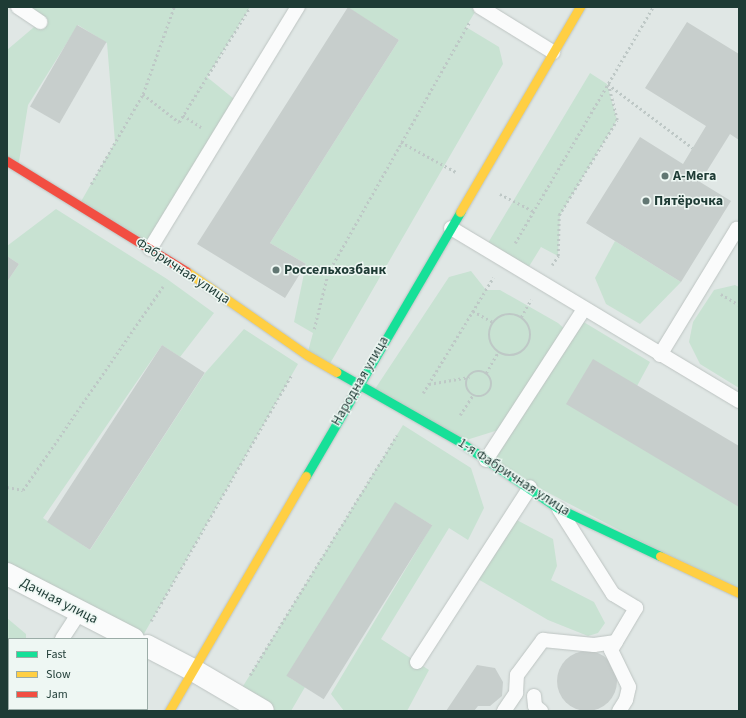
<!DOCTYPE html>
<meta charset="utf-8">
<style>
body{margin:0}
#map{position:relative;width:746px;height:718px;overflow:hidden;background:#e0e7e5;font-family:"Source Sans 3",sans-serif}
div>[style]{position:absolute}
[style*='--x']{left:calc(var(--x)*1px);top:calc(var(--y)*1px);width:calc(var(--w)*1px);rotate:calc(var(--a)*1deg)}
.green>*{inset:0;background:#c8e2d2}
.building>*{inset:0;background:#c7cecc;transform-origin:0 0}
.round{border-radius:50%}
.path>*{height:2.5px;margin-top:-1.25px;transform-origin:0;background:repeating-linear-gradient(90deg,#bec8c6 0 2px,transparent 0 5px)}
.path>.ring{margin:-1.25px;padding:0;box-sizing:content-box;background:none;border:2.5px solid #bec8c6;border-radius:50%}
.roads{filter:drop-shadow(0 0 1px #bdc4c2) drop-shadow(0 0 1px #bdc4c2)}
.lane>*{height:14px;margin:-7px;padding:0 7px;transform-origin:7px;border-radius:7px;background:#fafbfb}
.street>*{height:22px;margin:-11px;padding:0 11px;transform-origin:11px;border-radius:11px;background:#fafbfb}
.fast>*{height:9px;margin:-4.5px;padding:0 4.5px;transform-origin:4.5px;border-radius:4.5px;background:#16e098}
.slow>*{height:9px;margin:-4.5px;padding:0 4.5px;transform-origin:4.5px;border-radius:4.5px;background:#ffcf43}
.jam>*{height:9px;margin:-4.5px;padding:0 4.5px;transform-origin:4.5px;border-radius:4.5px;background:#f24e42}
.dots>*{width:11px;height:11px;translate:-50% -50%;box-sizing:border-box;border:2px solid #eef7f3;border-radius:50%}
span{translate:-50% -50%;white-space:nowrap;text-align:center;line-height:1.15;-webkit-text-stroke:3px #eef7f3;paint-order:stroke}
.poi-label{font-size:14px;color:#1e3b35;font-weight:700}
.left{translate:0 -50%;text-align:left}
.street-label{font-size:14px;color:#1e3b35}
.frame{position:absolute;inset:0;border:8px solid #1e3b35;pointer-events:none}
.legend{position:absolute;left:8px;top:638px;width:140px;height:72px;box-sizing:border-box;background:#eef7f3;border:1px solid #9baca7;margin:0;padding:5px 7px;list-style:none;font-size:12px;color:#1e3b35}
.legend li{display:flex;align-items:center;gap:8px;height:20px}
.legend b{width:20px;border:1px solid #9baca7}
</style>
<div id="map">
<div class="green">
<div style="clip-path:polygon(18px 7px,250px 7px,207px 77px,239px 103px,150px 249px,79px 205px,115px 142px,107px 43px,78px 25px,28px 105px,18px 168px,7px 161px,7px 50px,40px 22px)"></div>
<div style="clip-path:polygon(347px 7px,478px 7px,466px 27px,499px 47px,503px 64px,328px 367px,307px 355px,313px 333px,294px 322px,306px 264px,270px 243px,399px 40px)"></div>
<div style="clip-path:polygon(590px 73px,607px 84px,617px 120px,560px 215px,558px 256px,541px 247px,525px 273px,485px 248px)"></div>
<div style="clip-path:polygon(56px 209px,167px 279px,214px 313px,180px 357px,162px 345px,43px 518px,90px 550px,205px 373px,244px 329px,298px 364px,141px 639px,7px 574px,7px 282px,19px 264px,7px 256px,7px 246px)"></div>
<div style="clip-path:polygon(615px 241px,681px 282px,640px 324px,606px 304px,595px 278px)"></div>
<div style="clip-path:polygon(471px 271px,486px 290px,500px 290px,558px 323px,568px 332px,577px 318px,650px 362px,637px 386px,739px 507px,739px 593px,486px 460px,508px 427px,460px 442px,373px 392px,449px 277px)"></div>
<div style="clip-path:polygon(735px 285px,739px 287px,739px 388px,700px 364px,689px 342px,693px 322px,714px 290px)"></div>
<div style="clip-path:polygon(403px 425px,471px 468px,484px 508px,468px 540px,449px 528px,381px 639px,429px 670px,407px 711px,344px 711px,331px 694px,432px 525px,395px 503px,290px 678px,305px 687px,291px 711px,263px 711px,237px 696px)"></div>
<div style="clip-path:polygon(509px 516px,553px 539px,557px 566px,551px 580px,594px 602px,605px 623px,598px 633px,588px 636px,548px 620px,471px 575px)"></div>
<div style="clip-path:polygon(7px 618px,26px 634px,26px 639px,7px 640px)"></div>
<div style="clip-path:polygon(48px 709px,96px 709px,47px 711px)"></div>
</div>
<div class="building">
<div style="clip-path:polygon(348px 7px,399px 40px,270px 243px,306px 264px,285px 298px,197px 244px)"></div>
<div style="clip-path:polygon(687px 22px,739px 54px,739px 140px,730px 134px,700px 182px,731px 201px,681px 282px,586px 223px,640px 137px,683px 164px,706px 126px,645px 88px)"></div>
<div style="left:77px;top:25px;width:34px;height:94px;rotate:30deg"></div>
<div style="clip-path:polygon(7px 256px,19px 264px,7px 282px)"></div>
<div style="left:162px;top:345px;width:51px;height:211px;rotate:33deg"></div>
<div style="clip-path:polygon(593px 359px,739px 446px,739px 507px,566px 404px)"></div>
<div style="left:395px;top:502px;width:44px;height:205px;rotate:32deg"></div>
<div style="clip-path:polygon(7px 640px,9px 642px,7px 656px)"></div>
<div class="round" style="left:557px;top:651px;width:60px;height:60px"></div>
<div style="clip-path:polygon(477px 665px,495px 668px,503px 682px,502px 696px,490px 706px,478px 706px,474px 711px,446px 711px)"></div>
</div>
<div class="path">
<div style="--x:608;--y:84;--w:106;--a:37"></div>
<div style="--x:143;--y:94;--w:46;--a:37.9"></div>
<div style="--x:179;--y:122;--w:135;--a:-58.3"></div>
<div style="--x:183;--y:115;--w:22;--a:34"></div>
<div style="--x:401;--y:142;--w:63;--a:28.6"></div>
<div style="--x:91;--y:184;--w:104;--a:-60"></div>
<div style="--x:143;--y:94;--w:92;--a:-70.4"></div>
<div style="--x:500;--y:194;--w:38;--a:27"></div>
<div style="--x:515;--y:243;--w:273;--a:-59.7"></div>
<div style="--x:552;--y:265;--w:11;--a:-56"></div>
<div style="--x:558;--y:256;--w:41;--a:-88.6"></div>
<div style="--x:559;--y:215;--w:111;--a:-58.6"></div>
<div style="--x:617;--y:120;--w:36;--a:-104"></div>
<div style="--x:721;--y:294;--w:21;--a:31"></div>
<div style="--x:473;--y:311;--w:23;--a:29"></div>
<div class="ring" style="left:489px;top:314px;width:39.5px;height:39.5px"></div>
<div style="--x:521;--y:317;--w:20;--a:-60"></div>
<div style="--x:314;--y:329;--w:58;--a:-76"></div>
<div style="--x:328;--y:273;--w:287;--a:-60.6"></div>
<div class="ring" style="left:466px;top:371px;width:23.5px;height:23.5px"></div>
<div style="--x:486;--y:373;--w:24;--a:-60"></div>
<div style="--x:429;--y:384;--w:41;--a:-9.9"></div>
<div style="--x:423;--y:393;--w:135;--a:-58.7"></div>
<div style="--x:460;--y:415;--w:24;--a:-57"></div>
<div style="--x:7;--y:487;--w:16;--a:11"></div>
<div style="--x:23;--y:490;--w:247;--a:-55.5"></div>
<div style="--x:151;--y:621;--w:284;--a:-60.3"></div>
<div style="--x:250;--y:675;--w:281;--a:-58.5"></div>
<div style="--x:95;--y:711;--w:3;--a:-45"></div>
</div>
<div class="roads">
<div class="lane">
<div style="--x:18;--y:7;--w:27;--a:34"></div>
<div style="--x:480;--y:7;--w:86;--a:31.7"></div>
<div style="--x:451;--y:228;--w:336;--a:31"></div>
<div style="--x:150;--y:249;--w:284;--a:-58.6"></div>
<div style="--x:660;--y:355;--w:148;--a:-58.6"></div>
<div style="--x:737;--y:229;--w:2;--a:27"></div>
<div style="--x:486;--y:460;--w:180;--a:-57"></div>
<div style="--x:559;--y:509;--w:101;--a:57.6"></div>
<div style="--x:613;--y:594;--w:27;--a:31"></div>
<div style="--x:636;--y:608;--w:49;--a:120.8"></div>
<div style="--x:611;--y:650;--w:41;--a:64.1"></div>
<div style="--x:629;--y:687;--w:13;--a:103"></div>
<div style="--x:626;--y:700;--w:13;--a:122"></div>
<div style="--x:62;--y:639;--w:33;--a:-57"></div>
<div style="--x:417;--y:662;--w:208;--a:-57.1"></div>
<div style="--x:534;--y:696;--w:10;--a:84"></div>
<div style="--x:535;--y:706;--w:8;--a:40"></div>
<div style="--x:18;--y:711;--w:2;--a:-63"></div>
<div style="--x:504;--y:711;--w:22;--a:-56"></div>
<div style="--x:516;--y:693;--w:18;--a:-87"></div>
<div style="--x:517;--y:675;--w:44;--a:-53.4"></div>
<div style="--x:543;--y:640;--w:51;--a:5.6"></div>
<div style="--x:594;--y:645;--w:22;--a:-8"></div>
</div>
<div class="street">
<div style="--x:7;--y:574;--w:142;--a:27.3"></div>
<div style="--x:147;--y:646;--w:52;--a:27.6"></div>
<div style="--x:193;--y:670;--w:81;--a:30.4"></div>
</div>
<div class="fast">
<div style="--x:337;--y:372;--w:142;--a:29.6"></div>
<div style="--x:460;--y:442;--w:118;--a:34"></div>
<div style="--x:558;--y:508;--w:113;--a:25.2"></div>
<div style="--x:306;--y:476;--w:306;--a:-59.7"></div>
</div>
<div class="slow">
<div style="--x:460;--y:212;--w:238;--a:-59.7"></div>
<div style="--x:186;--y:271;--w:147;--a:34.8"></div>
<div style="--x:307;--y:355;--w:34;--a:30"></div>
<div style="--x:660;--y:556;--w:87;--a:25.1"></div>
<div style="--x:169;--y:711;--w:272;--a:-59.8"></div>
</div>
<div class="jam">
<div style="--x:7;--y:161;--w:210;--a:31.6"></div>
</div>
</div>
<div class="dots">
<div style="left:665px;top:176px;background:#627773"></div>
<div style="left:646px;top:201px;background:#627773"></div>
<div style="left:276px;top:270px;background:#627773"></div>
</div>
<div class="poi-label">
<span class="left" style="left:673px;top:176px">А-Мега</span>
<span class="left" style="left:654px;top:201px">Пятёрочка</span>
<span class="left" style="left:284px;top:270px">Россельхозбанк</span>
</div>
<div class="street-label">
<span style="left:183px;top:271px;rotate:33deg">Фабричная улица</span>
<span style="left:360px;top:381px;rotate:-60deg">Народная улица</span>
<span style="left:514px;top:477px;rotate:33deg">1-я Фабричная улица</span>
<span style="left:59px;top:601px;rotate:27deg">Дачная улица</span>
</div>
<div class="frame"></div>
<ul class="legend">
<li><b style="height:5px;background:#16e098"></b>Fast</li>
<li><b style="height:5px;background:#ffcf43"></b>Slow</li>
<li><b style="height:5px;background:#f24e42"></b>Jam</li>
</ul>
</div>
